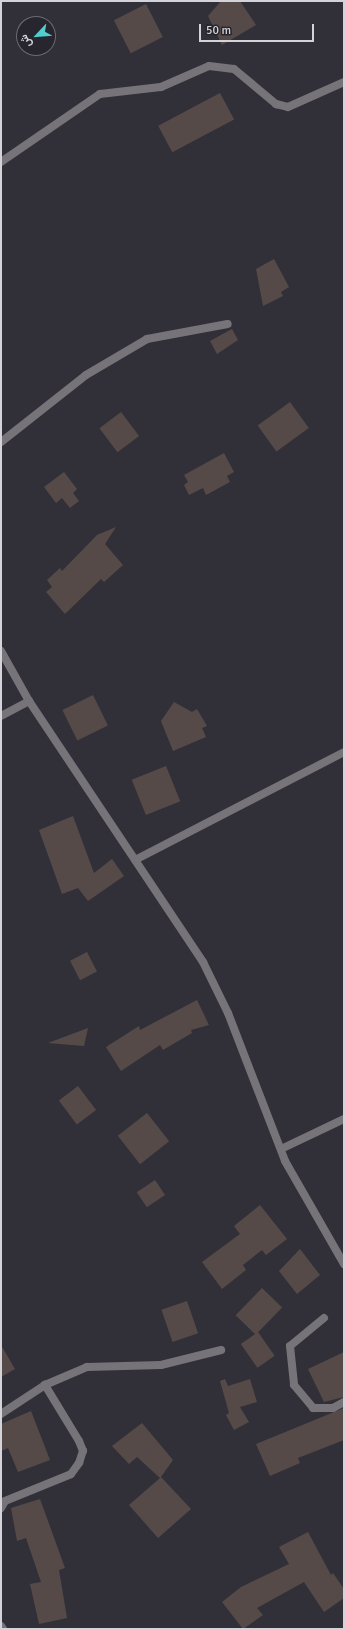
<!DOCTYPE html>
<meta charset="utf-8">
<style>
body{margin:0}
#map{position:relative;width:345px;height:1630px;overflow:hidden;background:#313039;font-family:Signika,Vazirmatn,sans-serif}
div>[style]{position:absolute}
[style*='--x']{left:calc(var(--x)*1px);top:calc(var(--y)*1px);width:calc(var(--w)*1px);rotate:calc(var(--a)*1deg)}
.building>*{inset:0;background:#554a47;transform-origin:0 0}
.minor>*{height:8px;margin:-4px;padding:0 4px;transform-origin:4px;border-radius:4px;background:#767479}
span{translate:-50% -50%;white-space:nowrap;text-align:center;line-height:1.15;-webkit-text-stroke:3px #27262f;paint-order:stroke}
.frame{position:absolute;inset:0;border:2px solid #d4d3d9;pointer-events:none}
.north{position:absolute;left:16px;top:16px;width:40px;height:40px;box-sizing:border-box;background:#27262f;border:1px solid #6c6b73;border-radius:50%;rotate:244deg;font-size:11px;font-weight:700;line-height:16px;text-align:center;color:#d4d3d9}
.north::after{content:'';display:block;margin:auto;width:14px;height:18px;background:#52cdcd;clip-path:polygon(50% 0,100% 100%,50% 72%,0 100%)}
.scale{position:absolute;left:199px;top:24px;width:115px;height:18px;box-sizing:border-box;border:2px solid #d4d3d9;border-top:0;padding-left:5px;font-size:12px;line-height:14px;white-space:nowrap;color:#d4d3d9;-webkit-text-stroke:3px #27262f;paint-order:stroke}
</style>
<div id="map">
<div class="building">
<div style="clip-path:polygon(221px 1px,240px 1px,256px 25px,222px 45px,208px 16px)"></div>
<div style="left:146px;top:4px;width:37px;height:36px;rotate:63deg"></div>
<div style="left:220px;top:93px;width:30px;height:70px;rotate:62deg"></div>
<div style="clip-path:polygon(274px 259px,289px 287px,281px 292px,283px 296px,263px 306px,256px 269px)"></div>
<div style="clip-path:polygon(232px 329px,238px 340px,217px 354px,210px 341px)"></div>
<div style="left:290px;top:402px;width:32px;height:40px;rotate:54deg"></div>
<div style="left:121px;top:412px;width:30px;height:27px;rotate:53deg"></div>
<div style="clip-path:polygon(224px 453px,234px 472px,227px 476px,230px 482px,206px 495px,203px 488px,189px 495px,184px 485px,188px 482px,184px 475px)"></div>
<div style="clip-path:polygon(64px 472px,77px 489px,73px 493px,79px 501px,70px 508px,62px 498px,56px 503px,44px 487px)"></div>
<div style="clip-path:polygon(116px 527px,105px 544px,123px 565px,104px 582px,101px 579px,65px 614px,46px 592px,52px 587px,47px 580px,60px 568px,62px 571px,97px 535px)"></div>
<div style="left:93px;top:695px;width:34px;height:34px;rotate:64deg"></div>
<div style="clip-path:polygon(174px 702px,192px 712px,197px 709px,207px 726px,202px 728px,206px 737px,173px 751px,161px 721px)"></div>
<div style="left:166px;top:766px;width:38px;height:37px;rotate:68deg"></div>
<div style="clip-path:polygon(73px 816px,94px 873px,112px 859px,124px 876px,88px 901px,78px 888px,62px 894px,39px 830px)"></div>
<div style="left:87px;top:952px;width:22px;height:19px;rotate:63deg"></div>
<div style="clip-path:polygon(197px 1000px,209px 1025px,191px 1030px,192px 1033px,163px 1050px,160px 1045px,121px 1071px,106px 1047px,139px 1026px,140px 1030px)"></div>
<div style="clip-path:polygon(88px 1028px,84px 1046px,48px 1043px)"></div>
<div style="left:78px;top:1086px;width:30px;height:24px;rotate:53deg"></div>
<div style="left:147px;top:1113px;width:36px;height:37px;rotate:52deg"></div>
<div style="left:155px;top:1180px;width:18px;height:22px;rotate:56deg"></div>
<div style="clip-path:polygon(260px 1205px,287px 1239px,266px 1255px,262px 1250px,243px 1265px,246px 1270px,222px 1289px,202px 1262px,240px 1234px,234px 1226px)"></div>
<div style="clip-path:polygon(300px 1249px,320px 1275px,297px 1294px,279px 1271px)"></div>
<div style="left:262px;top:1288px;width:28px;height:38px;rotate:44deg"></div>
<div style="left:187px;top:1301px;width:34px;height:27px;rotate:71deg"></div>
<div style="left:258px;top:1332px;width:29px;height:21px;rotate:55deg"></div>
<div style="clip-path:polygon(1px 1345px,15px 1369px,1px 1377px)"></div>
<div style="clip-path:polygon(344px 1352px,344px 1397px,324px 1402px,308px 1369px)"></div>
<div style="clip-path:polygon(225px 1379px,228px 1386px,250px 1379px,257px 1402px,240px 1407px,249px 1422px,234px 1430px,226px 1415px,229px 1413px,220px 1381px)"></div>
<div style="clip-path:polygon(344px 1408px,344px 1440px,298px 1458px,300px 1463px,270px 1476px,256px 1444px)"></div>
<div style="clip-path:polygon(31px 1411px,50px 1460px,18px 1472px,8px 1448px,1px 1451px,1px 1424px)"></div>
<div style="clip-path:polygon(142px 1423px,173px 1460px,161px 1477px,191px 1509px,158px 1538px,129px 1505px,160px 1478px,137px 1457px,129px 1464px,112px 1446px)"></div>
<div style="clip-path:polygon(40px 1499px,65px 1568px,59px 1570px,67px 1618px,39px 1624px,30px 1584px,41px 1582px,26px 1538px,17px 1541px,11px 1508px)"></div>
<div style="clip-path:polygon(308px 1532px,331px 1575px,333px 1573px,344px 1589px,344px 1598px,324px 1612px,304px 1582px,257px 1608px,263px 1615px,243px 1629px,222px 1602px,241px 1587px,289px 1564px,279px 1547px)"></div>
</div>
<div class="minor">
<div style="--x:1;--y:162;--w:120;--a:-34.5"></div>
<div style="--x:100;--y:94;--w:61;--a:-6.5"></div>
<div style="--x:161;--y:87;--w:52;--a:-23.6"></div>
<div style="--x:209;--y:66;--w:25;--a:7"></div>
<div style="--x:234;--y:69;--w:55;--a:39.8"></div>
<div style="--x:276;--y:104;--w:12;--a:14"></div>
<div style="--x:288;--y:107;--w:61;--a:-24.1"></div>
<div style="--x:1;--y:442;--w:108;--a:-38.2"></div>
<div style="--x:86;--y:375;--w:71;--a:-30.5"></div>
<div style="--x:147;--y:339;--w:82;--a:-10.5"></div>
<div style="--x:1;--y:651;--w:57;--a:60.8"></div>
<div style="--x:29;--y:701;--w:314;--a:56.3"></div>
<div style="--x:203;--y:962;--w:57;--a:63.9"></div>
<div style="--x:228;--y:1013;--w:159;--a:68.9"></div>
<div style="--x:285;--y:1161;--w:119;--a:60.2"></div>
<div style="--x:1;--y:716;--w:32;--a:-28"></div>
<div style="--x:135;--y:860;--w:235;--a:-27.3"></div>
<div style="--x:281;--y:1149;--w:70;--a:-25.5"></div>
<div style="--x:324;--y:1318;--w:44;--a:140.5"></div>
<div style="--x:290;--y:1346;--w:39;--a:84"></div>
<div style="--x:294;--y:1385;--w:30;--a:50"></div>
<div style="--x:313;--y:1408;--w:20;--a:0"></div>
<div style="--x:333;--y:1408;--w:13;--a:-29"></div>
<div style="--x:1;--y:1414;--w:53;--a:-33.4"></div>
<div style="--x:45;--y:1385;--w:46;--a:-23.2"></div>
<div style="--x:87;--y:1367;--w:74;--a:-1.5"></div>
<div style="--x:161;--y:1365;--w:62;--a:-14"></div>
<div style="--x:1;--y:1508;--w:8;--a:-60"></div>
<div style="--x:5;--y:1501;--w:71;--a:-22.2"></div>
<div style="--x:71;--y:1474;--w:14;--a:-54"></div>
<div style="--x:79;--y:1463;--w:13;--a:-72"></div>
<div style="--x:83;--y:1451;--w:11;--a:-112"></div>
<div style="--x:79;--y:1441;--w:66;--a:-121.3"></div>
<div style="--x:1;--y:1626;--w:4;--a:56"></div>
</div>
<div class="frame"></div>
<div class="north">ش</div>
<div class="scale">50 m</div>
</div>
